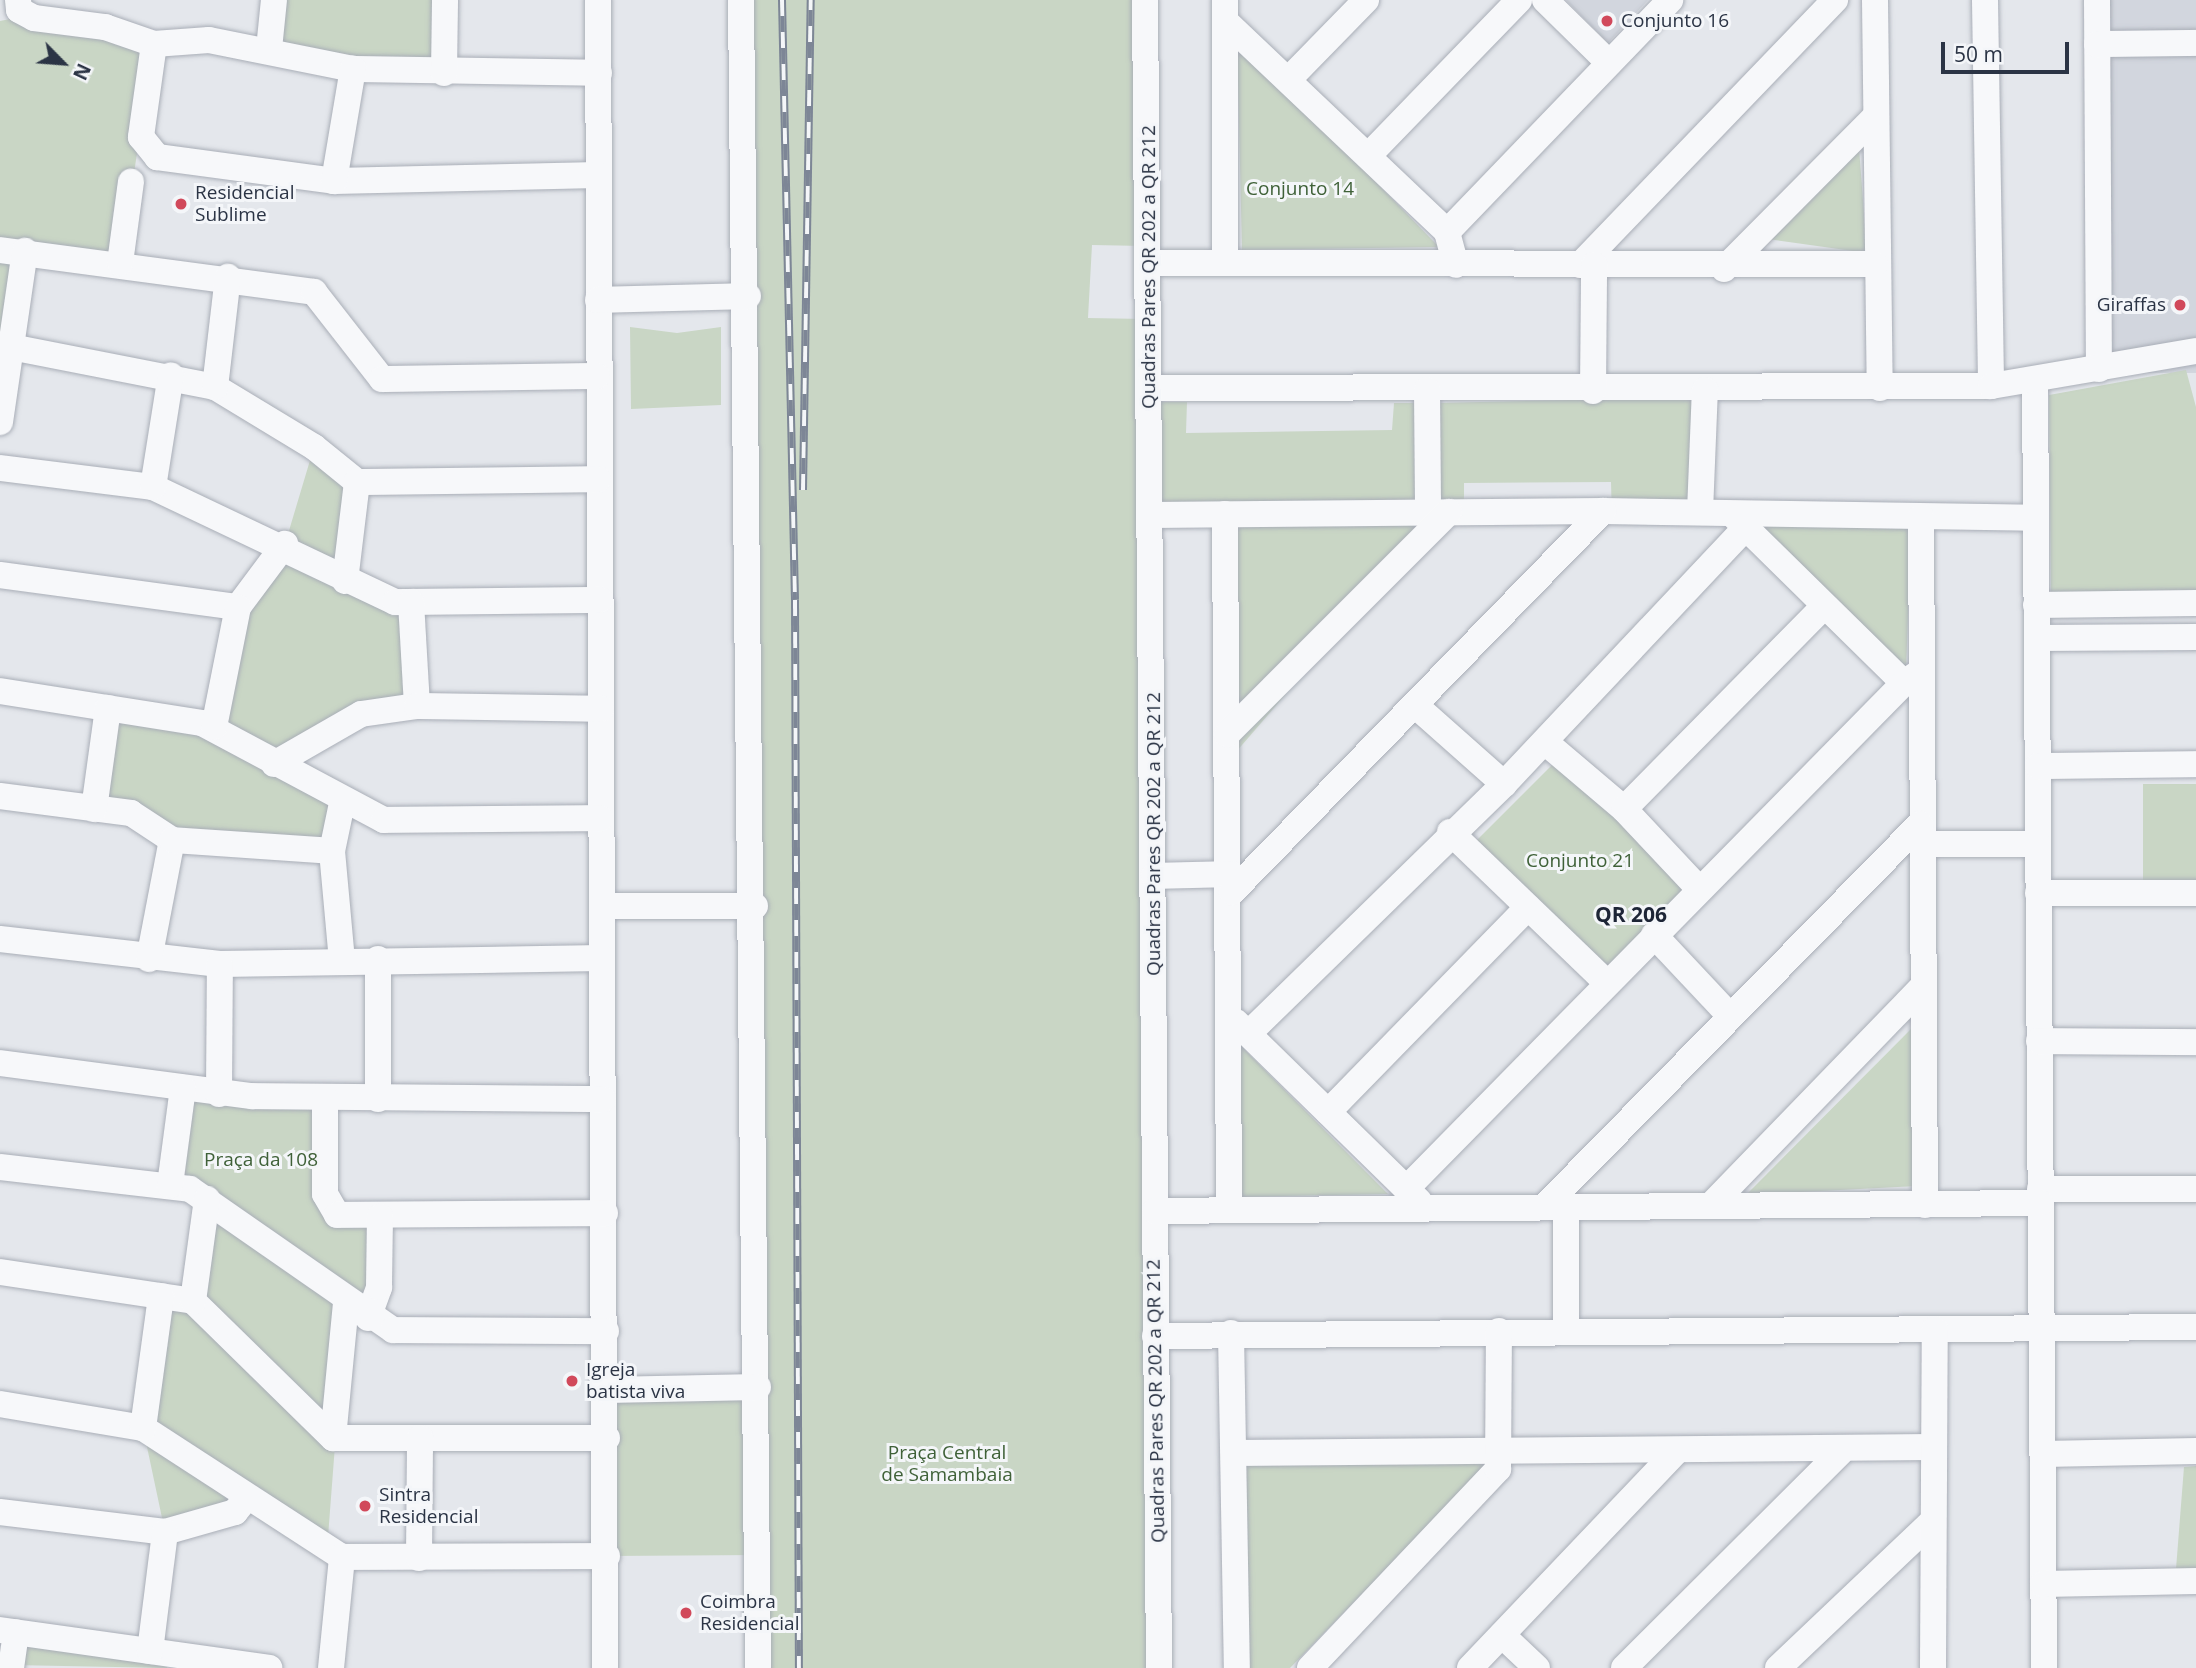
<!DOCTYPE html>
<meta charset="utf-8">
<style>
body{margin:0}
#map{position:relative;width:2196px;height:1668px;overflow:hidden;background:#e4e7ec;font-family:"Open Sans",sans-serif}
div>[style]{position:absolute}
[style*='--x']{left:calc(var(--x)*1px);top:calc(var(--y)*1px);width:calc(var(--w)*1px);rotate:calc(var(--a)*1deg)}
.built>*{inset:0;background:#d2d6de;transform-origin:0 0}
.green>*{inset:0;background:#c9d6c5;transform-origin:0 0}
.roads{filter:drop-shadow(0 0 2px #a9aeb7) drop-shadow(0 0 2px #a9aeb7)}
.minor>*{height:26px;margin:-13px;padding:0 13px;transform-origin:13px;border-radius:13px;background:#f7f8fa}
.rail>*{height:8px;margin-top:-4px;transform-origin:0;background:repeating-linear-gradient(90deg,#f4f6f9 0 16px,#7d8696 0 32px);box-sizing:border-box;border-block:2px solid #7d8696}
.dots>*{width:19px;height:19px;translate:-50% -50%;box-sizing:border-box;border:4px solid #f4f6f9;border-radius:50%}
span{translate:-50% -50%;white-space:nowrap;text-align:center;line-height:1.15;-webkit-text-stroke:6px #f4f6f9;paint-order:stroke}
.poi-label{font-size:19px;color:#2b3445}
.left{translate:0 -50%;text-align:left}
.right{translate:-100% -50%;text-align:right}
.park-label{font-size:19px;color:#3f6138}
.street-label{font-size:19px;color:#2b3445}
.neighbourhood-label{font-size:21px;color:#1d2536;font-weight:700}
.north{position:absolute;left:28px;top:28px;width:70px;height:70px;-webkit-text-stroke:5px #f4f6f9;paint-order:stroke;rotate:115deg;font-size:19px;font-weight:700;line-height:28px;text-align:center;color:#2b3445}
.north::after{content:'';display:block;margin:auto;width:24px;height:32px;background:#2b3445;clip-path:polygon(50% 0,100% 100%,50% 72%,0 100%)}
.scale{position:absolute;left:1941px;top:42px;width:128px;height:32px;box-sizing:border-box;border:4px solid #2b3445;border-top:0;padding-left:9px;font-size:21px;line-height:24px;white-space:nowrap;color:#2b3445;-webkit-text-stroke:5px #f4f6f9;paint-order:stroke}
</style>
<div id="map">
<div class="built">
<div style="clip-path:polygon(1566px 0,1648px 0,1608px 43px)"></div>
<div style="left:2107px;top:0;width:89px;height:373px"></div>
</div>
<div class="green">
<div style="clip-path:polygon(274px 0,445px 0,444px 73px,270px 49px)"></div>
<div style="clip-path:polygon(739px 0,1139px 0,1145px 246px,1092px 245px,1088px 318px,1145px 319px,1152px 1668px,758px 1668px,760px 1555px,607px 1556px,606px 1390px,757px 1387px)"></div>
<div style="clip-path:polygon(15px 18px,154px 44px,120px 263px,25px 251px,0 363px,0 21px)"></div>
<div style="clip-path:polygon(1237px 39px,1439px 247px,1242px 250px)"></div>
<div style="clip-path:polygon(1859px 148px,1867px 253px,1768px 239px)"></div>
<div style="clip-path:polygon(630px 327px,677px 333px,721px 327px,721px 405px,631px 409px)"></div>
<div style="clip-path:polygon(2186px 370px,2196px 407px,2196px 591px,2051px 597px,2049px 395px)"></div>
<div style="clip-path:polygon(1702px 397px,1698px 519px,1612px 519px,1611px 482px,1464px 483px,1464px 501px,1438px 519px,1435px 403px)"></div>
<div style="clip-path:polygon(1160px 402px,1187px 402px,1186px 433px,1392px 430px,1394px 403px,1433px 403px,1435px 519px,1160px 518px)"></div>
<div style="clip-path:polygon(314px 447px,357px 482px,346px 581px,411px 602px,417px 706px,361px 714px,275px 764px,342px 803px,332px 851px,172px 840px,94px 809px,108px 708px,202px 723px,238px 607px,285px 544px)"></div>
<div style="clip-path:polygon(1436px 520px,1236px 752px,1234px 524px)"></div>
<div style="clip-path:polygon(1750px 523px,1911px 527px,1906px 672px)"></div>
<div style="left:1559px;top:758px;width:182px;height:117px;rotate:45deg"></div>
<div style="left:2196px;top:784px;width:99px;height:53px;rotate:90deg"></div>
<div style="clip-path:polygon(1920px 1020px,1917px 1186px,1746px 1195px)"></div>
<div style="clip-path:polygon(1238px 1043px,1388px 1194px,1237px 1197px)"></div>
<div style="clip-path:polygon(183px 1088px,325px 1098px,326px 1200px,380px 1217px,379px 1287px,346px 1302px,327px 1550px,247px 1497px,165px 1532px,143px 1428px,161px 1296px,192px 1301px,207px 1199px,170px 1185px)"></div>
<div style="clip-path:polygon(1492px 1460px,1290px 1668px,1242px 1668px,1238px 1462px)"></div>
<div style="clip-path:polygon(2196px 1466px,2196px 1569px,2176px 1569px,2184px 1467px)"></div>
<div style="clip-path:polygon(16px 1632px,169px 1654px,167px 1668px,12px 1665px)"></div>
</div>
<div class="roads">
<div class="minor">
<div style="--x:18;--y:0;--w:10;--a:84"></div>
<div style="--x:19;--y:10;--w:17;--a:28"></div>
<div style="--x:34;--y:18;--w:72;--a:7.2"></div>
<div style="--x:105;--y:27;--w:52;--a:19.1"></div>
<div style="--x:154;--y:44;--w:55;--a:-4.2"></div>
<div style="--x:209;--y:40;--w:147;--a:11.4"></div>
<div style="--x:353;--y:69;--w:246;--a:0.9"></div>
<div style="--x:598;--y:0;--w:1668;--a:89.76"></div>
<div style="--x:741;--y:0;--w:1668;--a:89.42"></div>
<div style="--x:1145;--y:0;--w:1668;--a:89.52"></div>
<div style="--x:1225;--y:0;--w:262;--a:90"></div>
<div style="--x:1545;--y:0;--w:87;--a:44.5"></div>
<div style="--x:1875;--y:0;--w:388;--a:89.3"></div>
<div style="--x:1985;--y:0;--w:386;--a:89.1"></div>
<div style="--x:2097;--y:0;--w:369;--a:89.7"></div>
<div style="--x:1225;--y:21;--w:306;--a:43.5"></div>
<div style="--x:1447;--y:232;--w:34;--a:75"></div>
<div style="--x:154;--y:44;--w:94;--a:98"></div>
<div style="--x:141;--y:137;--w:26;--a:51"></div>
<div style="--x:157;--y:157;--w:179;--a:7.7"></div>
<div style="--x:334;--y:181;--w:264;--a:-1.3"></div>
<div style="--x:2097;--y:44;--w:99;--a:-0.6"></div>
<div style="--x:269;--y:49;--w:49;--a:-84.2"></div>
<div style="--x:444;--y:73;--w:73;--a:-89.2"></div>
<div style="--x:1290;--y:78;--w:109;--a:-45.7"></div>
<div style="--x:1368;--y:156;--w:217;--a:-45.9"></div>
<div style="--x:334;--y:181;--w:114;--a:-80.4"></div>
<div style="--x:1447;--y:232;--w:322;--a:-46.1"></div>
<div style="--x:0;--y:250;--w:317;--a:7.6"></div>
<div style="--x:314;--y:292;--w:110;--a:52"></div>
<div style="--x:382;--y:379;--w:215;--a:-0.8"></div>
<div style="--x:120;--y:263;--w:82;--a:-82.3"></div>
<div style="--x:1149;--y:263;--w:726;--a:0.08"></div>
<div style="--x:1580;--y:265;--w:368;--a:-46.1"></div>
<div style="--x:1724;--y:269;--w:214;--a:-45.2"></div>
<div style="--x:598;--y:300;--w:150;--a:-1.5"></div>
<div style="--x:11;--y:347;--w:208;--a:11.1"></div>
<div style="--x:215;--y:387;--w:116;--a:31.2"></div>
<div style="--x:314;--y:447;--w:55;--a:39.1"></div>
<div style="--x:357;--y:482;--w:241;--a:-0.7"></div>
<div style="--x:2035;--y:380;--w:1288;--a:89.6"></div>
<div style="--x:215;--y:387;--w:111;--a:-83.3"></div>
<div style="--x:1149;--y:388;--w:842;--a:-0.14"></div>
<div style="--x:1991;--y:386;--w:208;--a:-9.7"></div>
<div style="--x:1427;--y:390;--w:122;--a:89.5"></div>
<div style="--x:1593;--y:391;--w:126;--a:-89.5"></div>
<div style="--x:0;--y:422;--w:173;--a:-81.7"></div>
<div style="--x:0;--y:468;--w:154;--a:7.1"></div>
<div style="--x:153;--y:487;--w:268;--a:25.4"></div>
<div style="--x:395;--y:602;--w:205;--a:-0.6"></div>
<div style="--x:153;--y:487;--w:113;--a:-80.9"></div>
<div style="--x:1700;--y:512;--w:122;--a:-87.7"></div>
<div style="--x:1225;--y:514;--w:696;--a:89.67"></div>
<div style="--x:1150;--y:515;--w:453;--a:-0.5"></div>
<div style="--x:1603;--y:511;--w:431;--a:0.9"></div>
<div style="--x:1735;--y:517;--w:237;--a:44.5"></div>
<div style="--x:1904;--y:683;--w:16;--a:-35"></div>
<div style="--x:1921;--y:517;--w:688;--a:89.67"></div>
<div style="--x:0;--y:575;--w:240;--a:7.7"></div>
<div style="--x:238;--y:607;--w:79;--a:-53.3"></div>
<div style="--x:345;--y:581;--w:100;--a:-83.1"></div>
<div style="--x:411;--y:602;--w:104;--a:86.7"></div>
<div style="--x:2036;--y:605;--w:160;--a:-0.7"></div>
<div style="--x:2037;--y:638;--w:159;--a:-0.4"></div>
<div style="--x:0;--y:691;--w:205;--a:9"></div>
<div style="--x:202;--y:723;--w:206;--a:28.1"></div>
<div style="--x:384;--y:820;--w:216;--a:-0.5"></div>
<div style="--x:1416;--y:706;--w:118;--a:41.6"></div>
<div style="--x:214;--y:727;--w:122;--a:-78.7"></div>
<div style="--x:1227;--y:734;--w:314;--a:-45"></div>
<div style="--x:1545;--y:742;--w:104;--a:40.3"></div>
<div style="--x:1624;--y:809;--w:110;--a:46.8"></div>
<div style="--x:274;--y:764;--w:100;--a:-29.9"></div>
<div style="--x:361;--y:714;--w:57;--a:-8.1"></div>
<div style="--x:417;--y:706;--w:184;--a:0.9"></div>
<div style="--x:2038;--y:766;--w:158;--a:-0.7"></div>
<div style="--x:0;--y:796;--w:132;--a:7.4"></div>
<div style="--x:131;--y:813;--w:49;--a:33.4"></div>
<div style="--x:94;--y:809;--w:102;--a:-82.1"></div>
<div style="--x:1624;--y:809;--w:285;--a:-45.4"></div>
<div style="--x:1450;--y:832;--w:218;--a:43.9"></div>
<div style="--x:1920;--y:844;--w:118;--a:0"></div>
<div style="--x:1154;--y:876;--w:77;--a:-1.5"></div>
<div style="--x:1232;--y:892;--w:532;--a:-45.76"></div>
<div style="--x:2038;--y:893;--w:158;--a:0"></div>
<div style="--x:602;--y:906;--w:153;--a:0"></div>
<div style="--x:1654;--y:935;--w:111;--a:46.8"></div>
<div style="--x:0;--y:939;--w:221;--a:6.5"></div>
<div style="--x:220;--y:964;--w:382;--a:-0.9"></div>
<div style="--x:149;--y:959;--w:121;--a:-79.1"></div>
<div style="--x:172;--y:840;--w:160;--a:3.9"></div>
<div style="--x:342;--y:961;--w:110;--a:-95.2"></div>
<div style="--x:332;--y:851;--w:49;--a:-78.2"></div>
<div style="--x:1236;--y:1022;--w:256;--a:44.4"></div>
<div style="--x:1249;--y:1033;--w:356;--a:-44.3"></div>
<div style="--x:1504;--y:784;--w:354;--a:-46.7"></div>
<div style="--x:2039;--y:1041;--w:157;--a:0.4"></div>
<div style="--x:0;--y:1063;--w:254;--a:7.5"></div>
<div style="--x:252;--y:1096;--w:351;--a:0.5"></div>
<div style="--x:219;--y:1094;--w:130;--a:-89.6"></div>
<div style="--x:325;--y:1098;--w:96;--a:90"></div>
<div style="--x:325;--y:1194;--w:24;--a:60"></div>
<div style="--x:337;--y:1215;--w:268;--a:-0.4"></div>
<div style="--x:378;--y:1099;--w:140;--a:-90"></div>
<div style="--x:1328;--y:1112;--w:286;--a:-45.7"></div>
<div style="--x:0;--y:1167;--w:191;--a:6.6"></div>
<div style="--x:190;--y:1189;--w:247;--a:34.8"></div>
<div style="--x:393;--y:1330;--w:213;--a:0.3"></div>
<div style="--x:170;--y:1185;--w:98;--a:-82.4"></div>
<div style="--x:1406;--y:1189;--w:710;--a:-45.46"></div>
<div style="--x:2040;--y:1189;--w:156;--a:0"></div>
<div style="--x:1713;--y:1203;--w:303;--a:-45.9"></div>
<div style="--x:1566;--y:1204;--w:127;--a:90"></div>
<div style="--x:1546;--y:1205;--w:534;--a:-45.53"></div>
<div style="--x:1155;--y:1211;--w:885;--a:-0.52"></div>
<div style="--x:0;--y:1272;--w:195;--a:8.5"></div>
<div style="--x:193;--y:1301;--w:196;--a:44.4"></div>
<div style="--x:333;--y:1438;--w:274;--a:0"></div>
<div style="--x:193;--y:1301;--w:103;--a:-82.2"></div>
<div style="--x:368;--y:1318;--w:33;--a:-70"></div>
<div style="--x:379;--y:1287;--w:70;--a:-89.2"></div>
<div style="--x:1231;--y:1333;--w:335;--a:89"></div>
<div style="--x:1155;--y:1336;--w:1041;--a:-0.5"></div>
<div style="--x:606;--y:1390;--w:152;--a:-1.1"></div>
<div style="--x:0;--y:1404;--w:145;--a:9.5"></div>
<div style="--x:143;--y:1428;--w:237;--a:33"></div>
<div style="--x:342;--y:1557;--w:265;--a:-0.2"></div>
<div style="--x:143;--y:1428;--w:133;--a:-82.2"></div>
<div style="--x:333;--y:1438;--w:137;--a:-84.5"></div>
<div style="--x:1234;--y:1453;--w:699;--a:-0.49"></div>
<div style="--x:2043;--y:1454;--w:153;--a:-1.1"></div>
<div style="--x:0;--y:1512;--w:166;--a:6.9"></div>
<div style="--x:165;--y:1532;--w:73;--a:-15.9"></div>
<div style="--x:235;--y:1512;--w:19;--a:-51"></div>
<div style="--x:419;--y:1558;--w:120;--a:-89.5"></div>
<div style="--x:2043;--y:1584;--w:153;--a:-1.1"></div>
<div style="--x:0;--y:1630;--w:272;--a:8"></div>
<div style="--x:1502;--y:1635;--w:48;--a:43.3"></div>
<div style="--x:150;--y:1651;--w:120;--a:-82.8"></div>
<div style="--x:11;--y:1668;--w:36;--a:-82"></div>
<div style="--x:331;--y:1668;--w:112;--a:-84.3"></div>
<div style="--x:1310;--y:1668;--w:274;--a:-46.6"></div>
<div style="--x:1498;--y:1469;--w:138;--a:-89.6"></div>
<div style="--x:1470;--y:1668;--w:300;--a:-46.4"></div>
<div style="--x:1624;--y:1668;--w:306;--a:-44.9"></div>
<div style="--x:1778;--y:1668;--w:211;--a:-43.5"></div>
<div style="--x:1933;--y:1668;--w:339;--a:-89.7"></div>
</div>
</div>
<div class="rail">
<div style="--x:782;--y:0;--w:600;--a:88.76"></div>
<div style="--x:795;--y:600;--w:1068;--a:89.79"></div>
<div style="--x:803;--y:490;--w:490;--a:-89.1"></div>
</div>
<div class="dots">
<div style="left:1607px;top:21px;background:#d1495b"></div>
<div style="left:181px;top:204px;background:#d1495b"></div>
<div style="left:2180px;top:305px;background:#d1495b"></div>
<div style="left:572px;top:1381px;background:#d1495b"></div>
<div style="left:365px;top:1506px;background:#d1495b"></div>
<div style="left:686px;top:1613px;background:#d1495b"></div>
</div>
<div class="poi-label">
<span class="left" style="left:1621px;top:21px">Conjunto 16</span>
<span class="left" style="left:195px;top:204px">Residencial<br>Sublime</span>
<span class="right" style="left:2166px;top:305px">Giraffas</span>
<span class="left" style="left:586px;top:1381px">Igreja<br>batista viva</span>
<span class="left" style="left:379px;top:1506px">Sintra<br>Residencial</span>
<span class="left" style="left:700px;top:1613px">Coimbra<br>Residencial</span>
</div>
<div class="park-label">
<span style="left:1300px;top:189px">Conjunto 14</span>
<span style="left:1580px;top:861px">Conjunto 21</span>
<span style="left:261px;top:1160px">Praça da 108</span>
<span style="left:947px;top:1464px">Praça Central<br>de Samambaia</span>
</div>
<div class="street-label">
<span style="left:1149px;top:267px;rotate:-90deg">Quadras Pares QR 202 a QR 212</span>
<span style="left:1154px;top:834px;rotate:-90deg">Quadras Pares QR 202 a QR 212</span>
<span style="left:1156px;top:1401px;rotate:-91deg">Quadras Pares QR 202 a QR 212</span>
</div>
<div class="neighbourhood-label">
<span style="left:1631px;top:914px">QR 206</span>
</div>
<div class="north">N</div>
<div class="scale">50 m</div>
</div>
